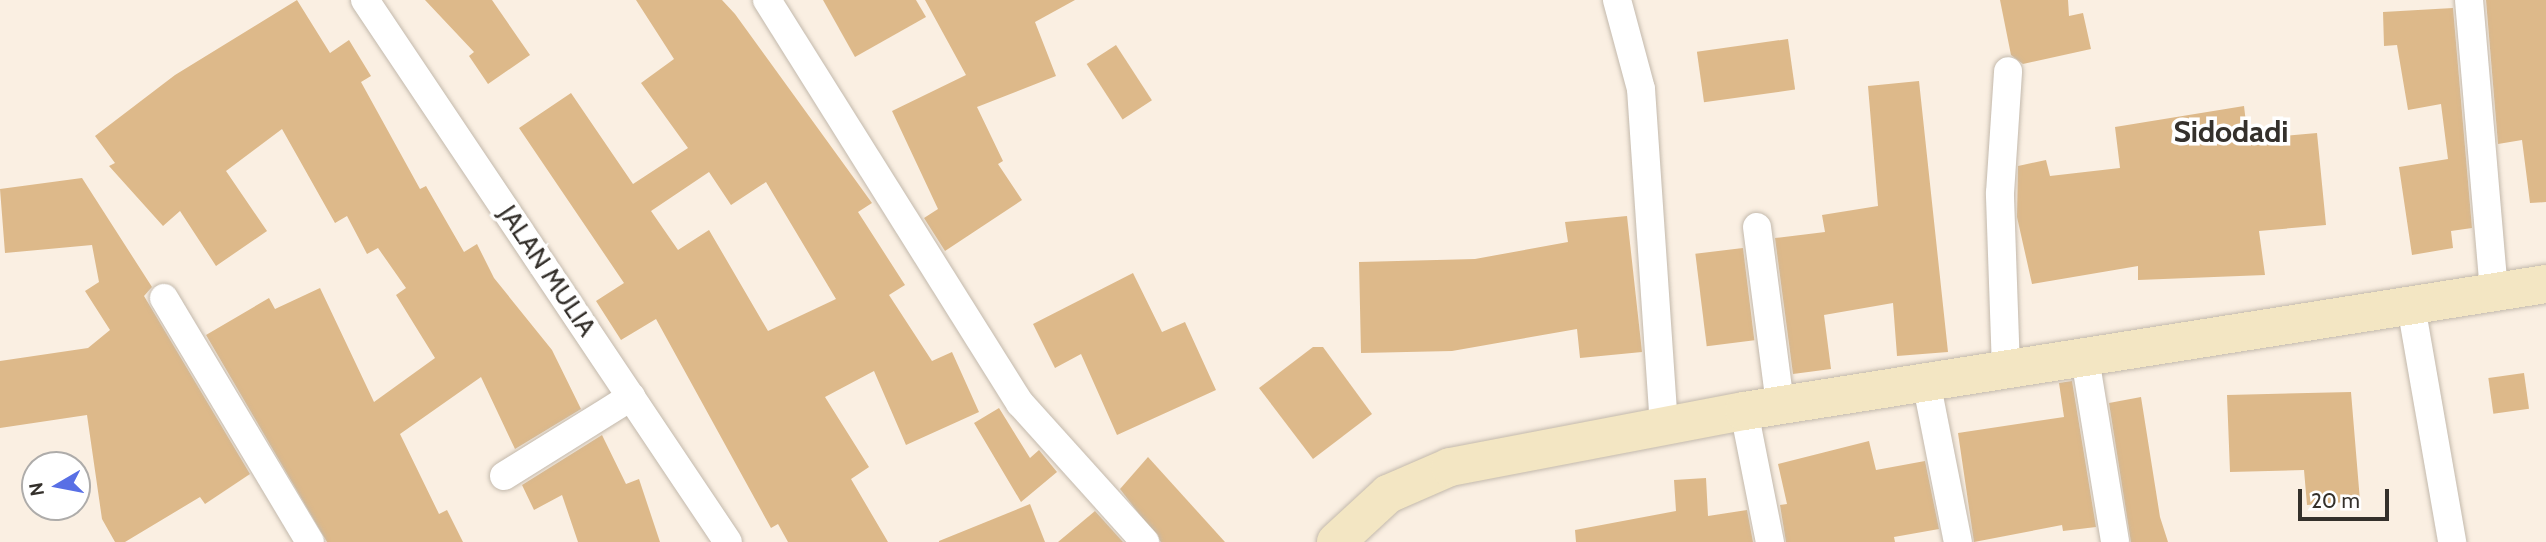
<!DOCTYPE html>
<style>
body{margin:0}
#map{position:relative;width:2546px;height:542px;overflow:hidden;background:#faefe2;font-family:Cabin,sans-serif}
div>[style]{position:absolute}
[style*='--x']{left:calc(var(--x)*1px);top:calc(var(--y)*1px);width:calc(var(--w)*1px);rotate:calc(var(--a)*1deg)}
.building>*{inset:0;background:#ddb98a;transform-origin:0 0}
.roads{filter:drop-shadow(0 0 2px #c3b9ac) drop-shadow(0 0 2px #c3b9ac)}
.street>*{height:28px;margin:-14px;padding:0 14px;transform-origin:14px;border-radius:14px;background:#fff}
.secondary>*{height:38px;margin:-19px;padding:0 19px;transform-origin:19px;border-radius:19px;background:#f3e6c3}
span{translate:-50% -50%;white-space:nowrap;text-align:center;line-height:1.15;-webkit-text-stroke:7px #fff;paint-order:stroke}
.street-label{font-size:26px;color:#34302b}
.quarter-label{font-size:30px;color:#34302b;font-weight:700}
.north{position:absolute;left:21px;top:451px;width:70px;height:70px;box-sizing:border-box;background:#fff;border:2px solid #aeacaa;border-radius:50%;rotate:260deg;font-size:19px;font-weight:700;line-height:28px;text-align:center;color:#34302b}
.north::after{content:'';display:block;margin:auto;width:24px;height:32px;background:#586fe5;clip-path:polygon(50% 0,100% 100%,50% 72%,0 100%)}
.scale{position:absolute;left:2298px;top:489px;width:91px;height:32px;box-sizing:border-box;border:4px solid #34302b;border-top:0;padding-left:9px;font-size:21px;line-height:24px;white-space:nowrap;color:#34302b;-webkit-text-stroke:5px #fff;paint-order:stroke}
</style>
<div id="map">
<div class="building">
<div style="clip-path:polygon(297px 0,330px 53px,349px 40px,371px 76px,361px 82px,420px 189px,426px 186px,464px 252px,477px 244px,494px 278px,552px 350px,581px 409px,515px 449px,481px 377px,400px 434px,439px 514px,447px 510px,463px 542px,327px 542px,206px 335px,269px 298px,275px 309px,320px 288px,374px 402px,435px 358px,396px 295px,406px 288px,378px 248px,367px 254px,347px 216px,335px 223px,282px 129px,226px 171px,267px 231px,216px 266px,180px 211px,163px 226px,109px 166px,115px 163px,95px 136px,175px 75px)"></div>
<div style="clip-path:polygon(425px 0,492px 0,530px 55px,488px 84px,469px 56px,474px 52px)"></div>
<div style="clip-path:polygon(evenodd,636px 0,722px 0,735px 14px,872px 203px,858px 212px,905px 285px,889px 295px,932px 361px,952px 352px,979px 412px,906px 445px,874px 371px,825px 397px,869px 467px,851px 479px,888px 542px,788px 542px,778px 524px,771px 528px,656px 319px,621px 340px,596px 301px,624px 283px,519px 128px,571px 93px,633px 184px,688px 148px,641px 83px,674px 59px,636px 0,709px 172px,731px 205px,766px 182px,836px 299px,768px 331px,709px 230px,678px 250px,651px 211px,709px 172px)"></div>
<div style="clip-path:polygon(823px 0,916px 0,926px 17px,855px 57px)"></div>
<div style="clip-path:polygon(925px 0,1075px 0,1035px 22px,1056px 76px,977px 107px,1003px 161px,998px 164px,1022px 200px,945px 251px,924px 218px,938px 209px,892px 111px,966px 75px)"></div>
<div style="clip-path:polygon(2000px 0,2068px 0,2069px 16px,2083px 13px,2091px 49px,2023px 64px,2011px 55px)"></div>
<div style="clip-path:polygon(2486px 0,2546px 0,2546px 202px,2530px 203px,2522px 140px,2498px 144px)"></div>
<div style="clip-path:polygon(2453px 8px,2472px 228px,2451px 231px,2453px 248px,2412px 255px,2399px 167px,2448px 159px,2441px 104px,2408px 110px,2397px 45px,2384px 46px,2383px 12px)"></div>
<div style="left:1788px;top:39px;width:51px;height:92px;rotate:82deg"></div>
<div style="left:1116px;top:45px;width:66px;height:35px;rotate:57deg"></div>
<div style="clip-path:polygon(1919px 81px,1948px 352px,1897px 356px,1893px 303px,1824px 315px,1831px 369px,1793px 374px,1775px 238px,1825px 232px,1822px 215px,1878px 206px,1868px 86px)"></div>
<div style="clip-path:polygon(2244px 106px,2248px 139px,2317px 133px,2326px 225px,2259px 231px,2265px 275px,2138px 280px,2138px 266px,2032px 284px,2017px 217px,2018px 166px,2046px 160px,2050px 176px,2120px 168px,2115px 127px)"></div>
<div style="clip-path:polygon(82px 178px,152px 287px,144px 296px,250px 474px,205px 504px,200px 497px,125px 542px,115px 542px,102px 519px,87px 415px,0 428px,0 361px,88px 348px,110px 330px,85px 291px,99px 282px,92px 245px,5px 253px,0 189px)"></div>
<div style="clip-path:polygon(1627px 216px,1642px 352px,1580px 358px,1577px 329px,1452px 351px,1361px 353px,1359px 262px,1475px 259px,1568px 242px,1565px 222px)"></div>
<div style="left:1743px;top:248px;width:93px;height:48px;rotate:83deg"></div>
<div style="clip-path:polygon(1133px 273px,1162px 332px,1185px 322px,1216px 390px,1117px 435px,1081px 354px,1055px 368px,1033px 324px)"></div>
<div style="clip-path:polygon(1313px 347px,1323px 347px,1372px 414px,1313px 459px,1259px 388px)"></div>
<div style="left:2524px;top:373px;width:36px;height:36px;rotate:82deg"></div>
<div style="clip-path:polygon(2072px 381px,2096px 527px,2063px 531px,2062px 525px,1974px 542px,1958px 433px,2064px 417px,2059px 383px)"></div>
<div style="clip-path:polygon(2351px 392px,2360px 501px,2307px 505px,2304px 470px,2230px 472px,2227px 395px)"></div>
<div style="clip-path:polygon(2141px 397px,2160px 517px,2168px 542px,2131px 542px,2109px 403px)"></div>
<div style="clip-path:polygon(999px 408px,1030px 458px,1039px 450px,1057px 472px,1021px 502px,974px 423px)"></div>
<div style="clip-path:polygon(602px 435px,626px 484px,639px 479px,660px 542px,578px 542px,562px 495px,534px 510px,522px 485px)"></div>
<div style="clip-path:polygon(1869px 441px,1876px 470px,1925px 461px,1939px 529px,1894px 537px,1895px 542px,1786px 542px,1780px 505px,1787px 504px,1778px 464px)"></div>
<div style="clip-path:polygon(1148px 457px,1225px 542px,1161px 542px,1120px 489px)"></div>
<div style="clip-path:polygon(1706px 478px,1708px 516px,1747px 510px,1753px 542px,1576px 542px,1575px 530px,1676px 511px,1674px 480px)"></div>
<div style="clip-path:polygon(1030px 504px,1045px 542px,939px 542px,939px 541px)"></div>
<div style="clip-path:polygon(1095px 511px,1123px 542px,1058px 542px)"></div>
</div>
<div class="roads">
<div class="street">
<div style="--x:365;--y:0;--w:652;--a:56.19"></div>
<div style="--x:767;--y:0;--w:476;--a:57.9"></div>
<div style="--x:1020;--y:403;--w:187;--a:48"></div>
<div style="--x:1617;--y:0;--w:92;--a:74.9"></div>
<div style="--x:1641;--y:89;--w:337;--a:86.1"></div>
<div style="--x:2469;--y:0;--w:294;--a:85.1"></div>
<div style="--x:1757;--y:227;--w:179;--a:82.6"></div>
<div style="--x:164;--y:298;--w:284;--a:59.1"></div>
<div style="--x:2411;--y:306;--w:240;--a:80.1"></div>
<div style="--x:2085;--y:358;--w:186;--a:80.7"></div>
<div style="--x:2006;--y:369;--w:176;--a:-92"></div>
<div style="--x:2000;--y:193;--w:122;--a:-86.2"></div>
<div style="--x:1926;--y:381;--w:164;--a:78.8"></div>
<div style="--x:1744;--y:411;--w:134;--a:78.8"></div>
<div style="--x:504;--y:476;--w:150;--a:-31.9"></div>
</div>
<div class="secondary">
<div style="--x:1336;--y:542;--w:71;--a:-42.7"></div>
<div style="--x:1388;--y:494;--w:68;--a:-23.5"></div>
<div style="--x:1450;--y:467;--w:299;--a:-10.8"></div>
<div style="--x:1744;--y:411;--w:812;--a:-9"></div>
</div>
</div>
<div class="street-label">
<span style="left:547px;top:271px;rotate:56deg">JALAN MULIA</span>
</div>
<div class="quarter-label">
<span style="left:2231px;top:132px">Sidodadi</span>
</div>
<div class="north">N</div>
<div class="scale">20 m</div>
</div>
